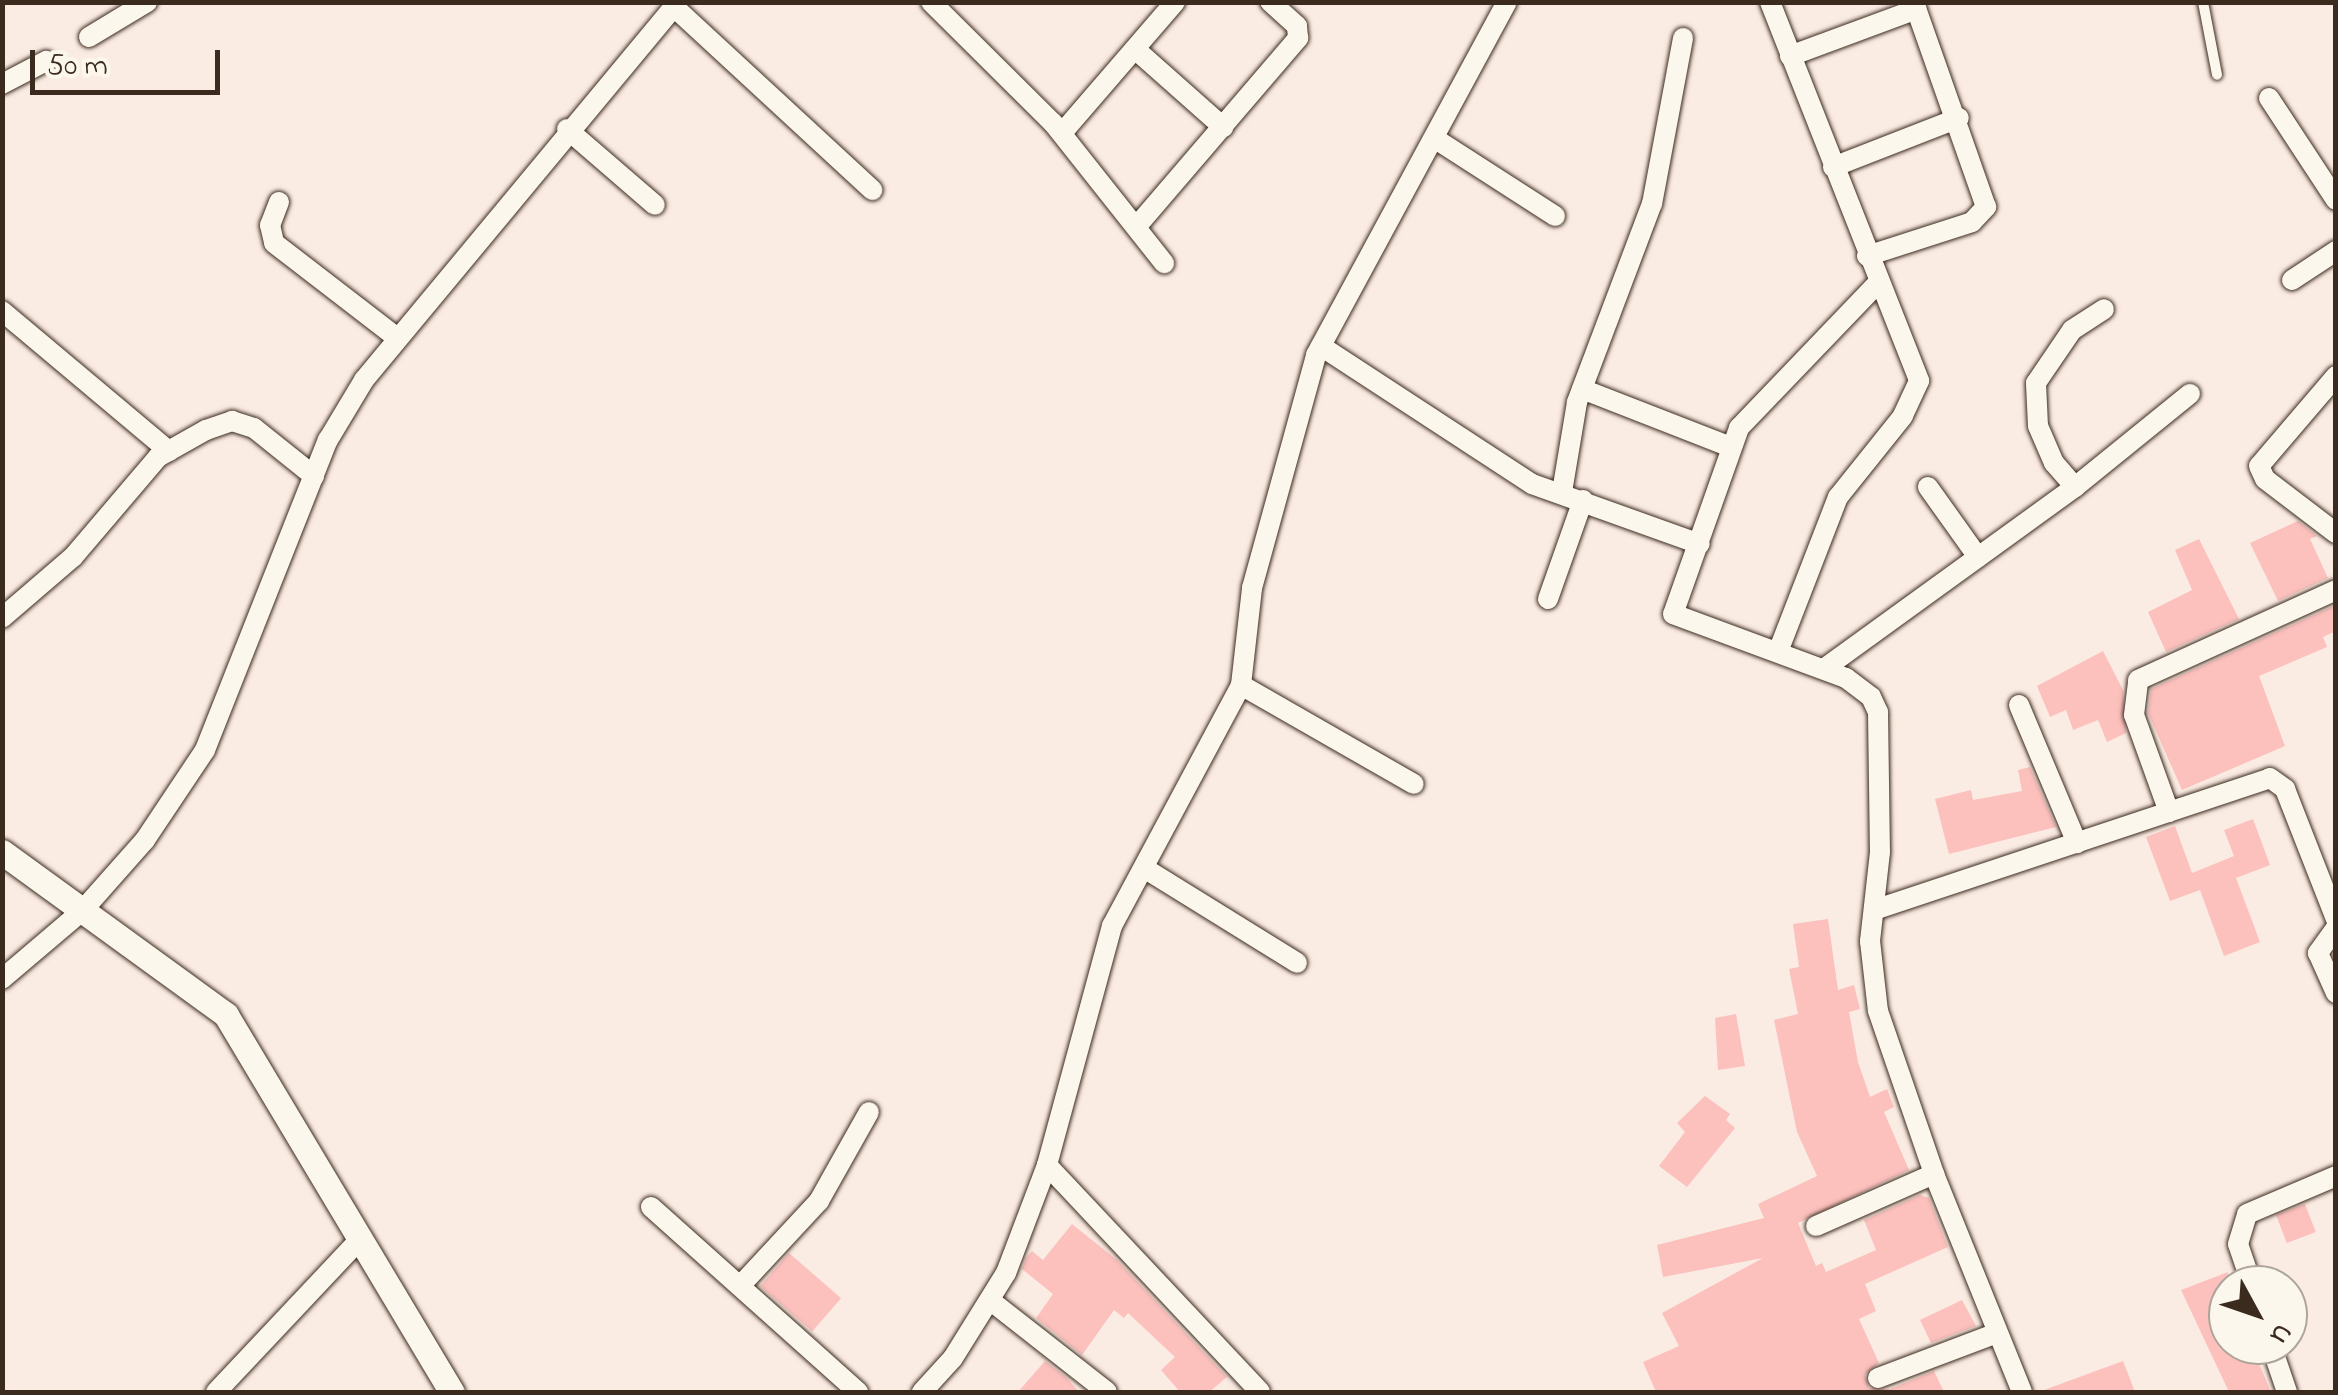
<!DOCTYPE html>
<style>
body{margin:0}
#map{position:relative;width:2338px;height:1395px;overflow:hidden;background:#fbece3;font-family:"Indie Flower",sans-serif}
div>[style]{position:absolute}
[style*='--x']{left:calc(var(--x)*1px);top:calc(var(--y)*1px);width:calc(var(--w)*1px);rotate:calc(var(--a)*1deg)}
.building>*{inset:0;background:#fcc0bd;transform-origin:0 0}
.roads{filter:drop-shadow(0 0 2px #3b2a1e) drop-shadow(0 0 2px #3b2a1e)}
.service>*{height:10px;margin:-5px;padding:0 5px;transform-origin:5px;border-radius:5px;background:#fbf7ec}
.minor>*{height:20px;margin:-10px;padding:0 10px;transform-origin:10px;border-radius:10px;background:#fbf7ec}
.tertiary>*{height:25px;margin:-12.5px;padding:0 12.5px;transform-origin:12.5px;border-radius:12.5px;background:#fbf7ec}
span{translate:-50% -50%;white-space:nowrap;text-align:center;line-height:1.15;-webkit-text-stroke:10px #fbf7ec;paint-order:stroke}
.frame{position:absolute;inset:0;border:5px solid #3b2a1e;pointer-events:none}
.north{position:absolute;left:2208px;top:1265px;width:100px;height:100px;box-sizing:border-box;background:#fbf7ec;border:2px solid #aea59a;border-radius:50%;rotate:130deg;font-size:28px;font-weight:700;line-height:40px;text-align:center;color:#3b2a1e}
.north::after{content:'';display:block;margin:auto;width:35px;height:45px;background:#3b2a1e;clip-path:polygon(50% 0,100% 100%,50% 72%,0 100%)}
.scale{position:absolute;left:30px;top:50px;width:190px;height:45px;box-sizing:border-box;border:5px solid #3b2a1e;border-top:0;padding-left:12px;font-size:30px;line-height:35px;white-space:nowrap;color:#3b2a1e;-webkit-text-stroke:8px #fbf7ec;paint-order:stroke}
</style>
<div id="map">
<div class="building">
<div style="clip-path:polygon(2298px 521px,2317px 536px,2310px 539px,2328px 578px,2278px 601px,2250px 543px)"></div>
<div style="clip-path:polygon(2199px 539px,2239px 619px,2166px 652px,2148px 612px,2192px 590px,2175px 550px)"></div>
<div style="clip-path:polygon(2336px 605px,2336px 631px,2323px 637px,2327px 647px,2259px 676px,2285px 746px,2182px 790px,2148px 713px,2151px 689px)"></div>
<div style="clip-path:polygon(2103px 651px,2123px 690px,2126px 733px,2107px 742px,2098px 720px,2073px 730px,2066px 710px,2050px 717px,2037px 686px)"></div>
<div style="clip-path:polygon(2030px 767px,2056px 827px,1949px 854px,1935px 799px,1971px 790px,1973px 800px,2022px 791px,2018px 770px)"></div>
<div style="clip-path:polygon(2253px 819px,2270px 865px,2236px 878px,2260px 942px,2224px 956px,2200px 890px,2170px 901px,2146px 837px,2175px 826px,2192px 873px,2234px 856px,2224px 830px)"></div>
<div style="clip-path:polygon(1828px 919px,1838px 990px,1854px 985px,1860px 1009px,1849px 1012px,1858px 1062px,1870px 1097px,1887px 1089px,1894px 1107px,1884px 1112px,1909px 1170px,1798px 1223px,1816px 1266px,1822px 1263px,1826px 1272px,1876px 1250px,1864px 1220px,1920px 1195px,1929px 1198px,1948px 1247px,1865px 1284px,1876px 1311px,1859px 1319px,1879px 1363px,1865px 1375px,1869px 1388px,1890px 1389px,1934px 1371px,1944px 1392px,1656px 1392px,1643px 1362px,1679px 1346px,1662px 1313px,1763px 1258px,1663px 1277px,1657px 1245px,1764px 1218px,1758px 1204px,1817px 1176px,1797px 1132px,1774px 1020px,1798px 1014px,1789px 969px,1799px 967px,1793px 924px)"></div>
<div style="clip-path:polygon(1736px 1014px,1745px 1066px,1718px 1070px,1715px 1018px)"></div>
<div style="clip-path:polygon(1705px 1096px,1730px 1114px,1726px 1120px,1735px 1128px,1687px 1187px,1659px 1166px,1685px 1132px,1677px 1123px)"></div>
<div style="left:2305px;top:1204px;width:30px;height:31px;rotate:69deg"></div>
<div style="clip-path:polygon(1072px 1224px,1117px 1260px,1227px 1377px,1209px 1392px,1180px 1392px,1161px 1370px,1175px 1357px,1128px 1313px,1124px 1318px,1114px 1310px,1082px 1355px,1036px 1318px,1053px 1294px,1022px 1269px,1026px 1258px,1032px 1251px,1043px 1260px)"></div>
<div style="left:789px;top:1253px;width:69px;height:44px;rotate:41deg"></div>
<div style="clip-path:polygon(2228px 1272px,2228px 1345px,2251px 1345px,2271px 1392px,2229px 1392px,2181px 1290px)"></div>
<div style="clip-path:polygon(1962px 1300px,1976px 1326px,1931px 1343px,1920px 1320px)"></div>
<div style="clip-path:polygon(1045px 1361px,1067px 1378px,1079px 1392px,1018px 1392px)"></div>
<div style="clip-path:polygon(2123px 1361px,2135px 1392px,2045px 1392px,2044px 1390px)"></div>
</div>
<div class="roads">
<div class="service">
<div style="--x:2203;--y:2;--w:74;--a:79.1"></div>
</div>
<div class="minor">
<div style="--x:931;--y:2;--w:172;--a:44.8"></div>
<div style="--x:1053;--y:123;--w:179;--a:51.6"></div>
<div style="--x:1770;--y:2;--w:407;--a:68.5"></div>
<div style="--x:1919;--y:381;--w:38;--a:115"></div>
<div style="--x:1903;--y:416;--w:104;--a:128.7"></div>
<div style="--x:1838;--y:497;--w:163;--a:111.2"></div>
<div style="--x:674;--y:7;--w:270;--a:42.7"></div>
<div style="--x:89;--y:37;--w:68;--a:-31.1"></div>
<div style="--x:1135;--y:49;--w:118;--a:41.6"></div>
<div style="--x:1790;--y:56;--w:135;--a:-20.3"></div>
<div style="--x:2;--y:84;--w:50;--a:-27.6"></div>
<div style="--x:2269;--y:98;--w:122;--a:56.7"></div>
<div style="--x:567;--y:129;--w:116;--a:40.8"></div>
<div style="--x:1062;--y:133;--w:173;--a:-49.2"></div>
<div style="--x:1434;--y:138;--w:144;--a:32.8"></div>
<div style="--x:1833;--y:167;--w:135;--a:-21.3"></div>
<div style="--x:279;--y:202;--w:25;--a:111"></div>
<div style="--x:270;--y:225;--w:18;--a:77"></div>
<div style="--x:274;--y:243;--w:154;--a:37.6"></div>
<div style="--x:1137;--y:226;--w:248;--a:-49.4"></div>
<div style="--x:1298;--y:38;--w:12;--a:-95"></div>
<div style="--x:1297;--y:26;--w:36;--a:-138"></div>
<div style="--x:1867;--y:256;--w:110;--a:-17.9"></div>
<div style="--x:1972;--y:222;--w:21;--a:-47"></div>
<div style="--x:1986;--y:207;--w:217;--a:-109.4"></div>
<div style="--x:2292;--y:280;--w:53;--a:-33.4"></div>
<div style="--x:1876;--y:285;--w:198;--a:133.8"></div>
<div style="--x:1739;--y:428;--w:197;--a:109.5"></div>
<div style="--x:1673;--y:614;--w:184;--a:20.3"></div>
<div style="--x:1846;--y:678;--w:31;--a:37"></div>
<div style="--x:1871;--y:697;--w:17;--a:65"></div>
<div style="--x:1878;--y:712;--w:140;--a:89.2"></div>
<div style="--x:1880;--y:852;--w:90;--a:96.4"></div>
<div style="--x:1870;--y:941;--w:70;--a:83.5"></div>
<div style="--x:1878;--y:1011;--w:172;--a:71"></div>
<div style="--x:1934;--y:1174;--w:235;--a:68"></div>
<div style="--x:2;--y:311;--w:218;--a:40"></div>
<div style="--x:1321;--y:346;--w:252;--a:33.2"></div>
<div style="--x:1532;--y:484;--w:178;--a:19.7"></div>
<div style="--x:2336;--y:376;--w:118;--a:130.5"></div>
<div style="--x:2259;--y:466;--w:14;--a:65"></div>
<div style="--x:2265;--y:479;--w:89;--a:37.3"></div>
<div style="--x:1582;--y:389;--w:160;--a:21.3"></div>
<div style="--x:1928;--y:487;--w:86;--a:54.5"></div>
<div style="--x:2075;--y:487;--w:32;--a:-131"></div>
<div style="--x:2054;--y:463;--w:40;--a:-113.4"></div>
<div style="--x:2038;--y:426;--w:43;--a:-92.7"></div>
<div style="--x:2036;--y:383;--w:64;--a:-55.8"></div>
<div style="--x:2072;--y:330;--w:38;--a:-33"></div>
<div style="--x:1562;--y:492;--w:91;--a:-80.5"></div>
<div style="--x:1577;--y:402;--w:212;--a:-69.3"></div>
<div style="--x:1652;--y:204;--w:169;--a:-79.4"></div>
<div style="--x:1548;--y:599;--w:105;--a:-70.5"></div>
<div style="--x:2;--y:618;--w:94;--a:-40.7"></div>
<div style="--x:73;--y:557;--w:131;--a:-49.6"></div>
<div style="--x:158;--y:457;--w:55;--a:-29.4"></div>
<div style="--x:206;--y:430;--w:28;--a:-19"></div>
<div style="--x:232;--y:421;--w:23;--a:18"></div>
<div style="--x:254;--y:428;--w:77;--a:38.7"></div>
<div style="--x:1825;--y:668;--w:309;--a:-35.9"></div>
<div style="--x:2075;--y:487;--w:148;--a:-39"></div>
<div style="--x:1241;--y:685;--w:199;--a:29.8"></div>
<div style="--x:2019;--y:705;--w:150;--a:67.2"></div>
<div style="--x:2169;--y:812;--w:103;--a:-109.8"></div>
<div style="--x:2134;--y:715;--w:35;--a:-83"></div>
<div style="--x:2138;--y:680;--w:217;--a:-24.4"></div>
<div style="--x:1144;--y:868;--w:180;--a:31.8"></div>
<div style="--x:1874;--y:910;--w:417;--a:-18.4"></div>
<div style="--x:2270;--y:778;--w:19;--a:36"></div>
<div style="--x:2285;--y:789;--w:140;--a:68.6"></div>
<div style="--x:2336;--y:928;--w:31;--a:126"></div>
<div style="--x:2318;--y:953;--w:44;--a:65.8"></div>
<div style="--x:2;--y:979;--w:106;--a:-40.4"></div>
<div style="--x:83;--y:910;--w:94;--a:-48.5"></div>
<div style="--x:145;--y:840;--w:108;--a:-56.3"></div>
<div style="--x:205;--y:750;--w:334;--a:-68.4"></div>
<div style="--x:328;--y:440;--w:70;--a:-59"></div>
<div style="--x:364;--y:380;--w:491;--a:-50.3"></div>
<div style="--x:1047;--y:1165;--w:311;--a:46.8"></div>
<div style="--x:651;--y:1207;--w:278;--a:41.8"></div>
<div style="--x:1816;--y:1226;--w:129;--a:-23.8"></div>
<div style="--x:2252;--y:1285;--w:43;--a:-108.9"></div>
<div style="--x:2238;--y:1244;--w:31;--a:-73"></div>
<div style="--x:2247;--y:1214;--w:97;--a:-23.1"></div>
<div style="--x:740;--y:1286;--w:116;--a:-47.1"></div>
<div style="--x:819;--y:1201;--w:102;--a:-60.7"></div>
<div style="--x:991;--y:1301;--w:147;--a:38.1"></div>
<div style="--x:2271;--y:1345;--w:50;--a:71.2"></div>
<div style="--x:1878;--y:1378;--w:127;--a:-20.7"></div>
<div style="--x:216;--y:1392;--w:212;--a:-46.7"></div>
<div style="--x:922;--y:1392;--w:46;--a:-47.6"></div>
<div style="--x:953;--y:1358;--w:100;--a:-58.1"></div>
<div style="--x:1006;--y:1273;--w:116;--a:-69.2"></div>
<div style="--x:1047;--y:1165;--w:248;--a:-74.8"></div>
<div style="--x:1112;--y:926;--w:273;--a:-61.8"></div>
<div style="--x:1241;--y:685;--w:98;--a:-83.5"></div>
<div style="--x:1252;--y:588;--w:242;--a:-74.6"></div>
<div style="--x:1316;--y:355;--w:401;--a:-61.6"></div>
</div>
<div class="tertiary">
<div style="--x:2;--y:852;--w:277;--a:36"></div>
<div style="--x:226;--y:1015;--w:440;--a:59.1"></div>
</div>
</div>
<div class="frame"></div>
<div class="north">U</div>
<div class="scale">50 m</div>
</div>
